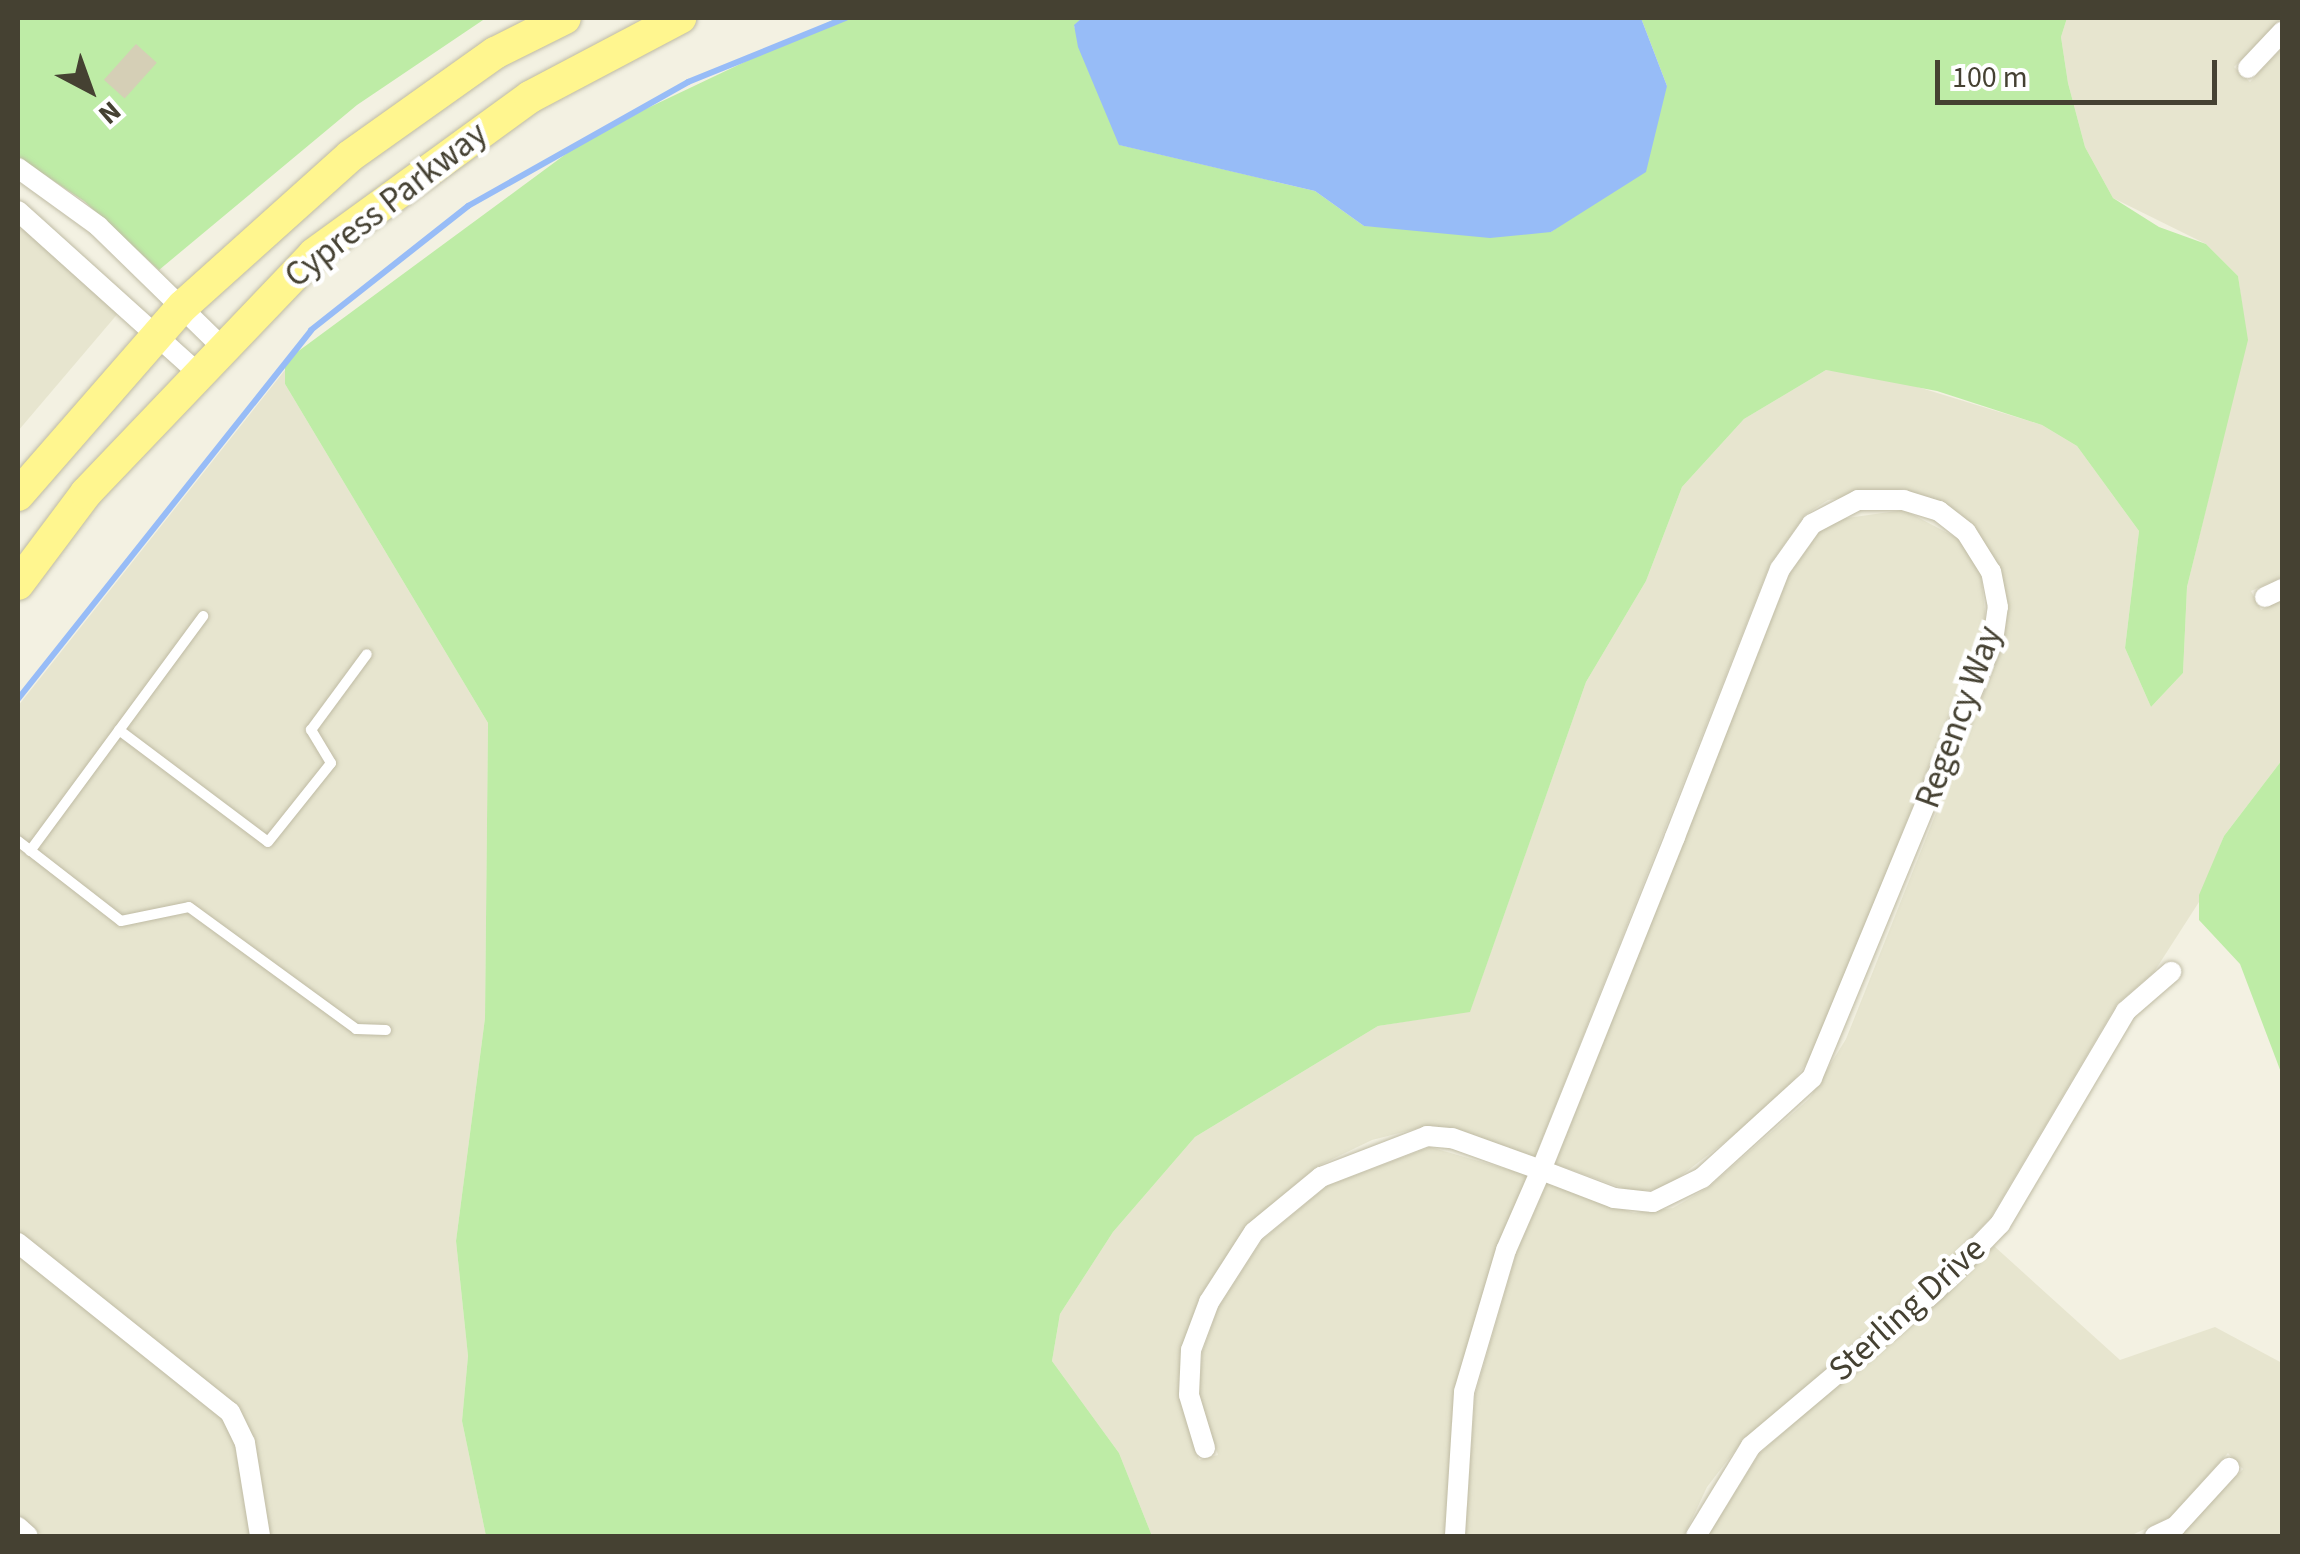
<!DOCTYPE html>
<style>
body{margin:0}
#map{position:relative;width:2300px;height:1554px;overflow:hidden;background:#f3f1e2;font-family:"Source Sans 3",sans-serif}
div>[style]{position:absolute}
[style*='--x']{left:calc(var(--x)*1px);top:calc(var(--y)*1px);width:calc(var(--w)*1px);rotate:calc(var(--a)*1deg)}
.residential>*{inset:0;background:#e7e5cf}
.green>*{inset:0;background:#beeca6}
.water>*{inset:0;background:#97bcf7}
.stream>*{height:6px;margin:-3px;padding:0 3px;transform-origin:3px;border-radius:3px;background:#97bcf7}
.building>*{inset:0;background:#d5cfb6;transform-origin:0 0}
.roads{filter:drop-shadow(0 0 2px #bfbba4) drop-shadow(0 0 2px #bfbba4)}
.service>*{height:10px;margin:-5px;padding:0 5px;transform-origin:5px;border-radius:5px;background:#fff}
.minor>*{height:20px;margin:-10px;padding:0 10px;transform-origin:10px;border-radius:10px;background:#fff}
.primary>*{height:32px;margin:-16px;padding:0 16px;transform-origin:16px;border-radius:16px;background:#fff68f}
span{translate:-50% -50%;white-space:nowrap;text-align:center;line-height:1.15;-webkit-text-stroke:9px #fff;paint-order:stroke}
.street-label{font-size:35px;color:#454132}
.frame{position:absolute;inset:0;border:20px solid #454132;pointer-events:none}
.north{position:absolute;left:40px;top:40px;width:100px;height:100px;-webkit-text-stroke:8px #fff;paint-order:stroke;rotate:139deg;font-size:28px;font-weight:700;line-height:40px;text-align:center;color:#454132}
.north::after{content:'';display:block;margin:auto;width:35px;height:45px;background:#454132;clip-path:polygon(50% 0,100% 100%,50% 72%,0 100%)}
.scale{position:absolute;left:1935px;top:60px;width:282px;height:45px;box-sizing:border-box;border:5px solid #454132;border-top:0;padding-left:12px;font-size:30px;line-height:35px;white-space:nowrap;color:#454132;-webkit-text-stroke:8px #fff;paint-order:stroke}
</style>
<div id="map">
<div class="residential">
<div style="clip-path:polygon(2067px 18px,2282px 18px,2234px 67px,2250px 82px,2282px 48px,2282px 577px,2251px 591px,2261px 610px,2282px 600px,2282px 760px,2224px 836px,2199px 902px,2154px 972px,2117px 1004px,1991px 1217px,1929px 1282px,1743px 1440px,1707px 1487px,1684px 1536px,1465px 1536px,1475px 1395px,1516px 1254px,1547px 1183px,1634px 1213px,1673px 1208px,1709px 1187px,1809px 1099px,1846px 1039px,2003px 645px,2008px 607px,2000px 569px,1961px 514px,1904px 489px,1828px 500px,1805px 515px,1770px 564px,1535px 1157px,1454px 1128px,1427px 1126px,1372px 1140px,1316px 1167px,1246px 1226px,1200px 1296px,1182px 1346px,1179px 1397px,1199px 1460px,1218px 1455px,1199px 1395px,1202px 1353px,1218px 1308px,1262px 1240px,1327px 1186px,1430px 1147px,1527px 1175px,1455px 1388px,1445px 1536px,1152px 1536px,1119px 1453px,1052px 1361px,1060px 1314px,1113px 1232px,1195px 1137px,1378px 1026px,1470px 1011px,1586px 682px,1646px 581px,1682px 487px,1744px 419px,1826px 370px,1885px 377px,2042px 425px,2077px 446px,2139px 531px,2125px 648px,2151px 707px,2183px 673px,2187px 587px,2247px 340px,2238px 276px,2206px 244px,2113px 198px,2085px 147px,2068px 83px,2061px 37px)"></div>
<div style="clip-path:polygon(18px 222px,120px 311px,18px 431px)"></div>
<div style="clip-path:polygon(285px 370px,285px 384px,488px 723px,485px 1018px,456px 1241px,468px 1356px,462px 1421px,486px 1536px,270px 1536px,255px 1442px,237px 1406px,18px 1231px,18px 706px)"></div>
<div style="clip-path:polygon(1904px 510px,1959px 539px,1981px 574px,1986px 622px,1815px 1052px,1778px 1101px,1665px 1188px,1634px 1192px,1555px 1164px,1789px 575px,1819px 532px,1840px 519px)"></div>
<div style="clip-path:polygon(1994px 1246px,2120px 1360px,2215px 1327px,2282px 1363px,2282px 1536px,2179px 1536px,2243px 1469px,2228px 1453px,2170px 1517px,2130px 1536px,1708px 1536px,1759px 1454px)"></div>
<div style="clip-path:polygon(18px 1255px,222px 1417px,235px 1445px,250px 1536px,43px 1536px,18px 1514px)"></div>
</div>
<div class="green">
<div style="clip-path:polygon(18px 18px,486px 18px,357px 105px,159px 270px,84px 201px,18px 157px)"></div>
<div style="clip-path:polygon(837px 18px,1082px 18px,1074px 26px,1120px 145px,1315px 191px,1364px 226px,1551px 232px,1578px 212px,1667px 86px,1641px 18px,2067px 18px,2061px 37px,2068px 83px,2085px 147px,2113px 198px,2159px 227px,2206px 244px,2238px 276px,2248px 340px,2187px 587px,2183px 673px,2151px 707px,2125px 648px,2139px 531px,2077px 446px,2042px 425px,1937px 391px,1826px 370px,1744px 419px,1682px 487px,1646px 581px,1586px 682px,1470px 1012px,1378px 1026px,1195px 1137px,1113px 1232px,1060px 1314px,1052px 1361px,1119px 1453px,1152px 1536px,486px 1536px,462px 1421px,468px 1356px,456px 1241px,485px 1018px,488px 723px,285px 384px,285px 361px,593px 134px)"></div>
<div style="clip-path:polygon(2282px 760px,2282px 1075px,2240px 964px,2199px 920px,2199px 895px,2224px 836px)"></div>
</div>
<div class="water">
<div style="clip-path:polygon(1082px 18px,1641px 18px,1667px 86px,1646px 172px,1551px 232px,1490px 238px,1364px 226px,1315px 191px,1119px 145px,1078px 47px,1074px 25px)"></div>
</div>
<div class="stream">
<div style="--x:18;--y:699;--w:471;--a:-51.5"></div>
<div style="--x:311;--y:330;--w:200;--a:-38.3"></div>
<div style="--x:468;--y:206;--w:253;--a:-29.4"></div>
<div style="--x:688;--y:82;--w:170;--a:-22.1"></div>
</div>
<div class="building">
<div style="left:136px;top:44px;width:28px;height:48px;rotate:42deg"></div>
</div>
<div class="roads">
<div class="service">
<div style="--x:119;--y:730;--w:186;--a:36.9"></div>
<div style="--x:268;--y:842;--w:101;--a:-51.4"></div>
<div style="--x:331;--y:763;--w:39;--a:-121"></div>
<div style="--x:311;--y:730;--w:94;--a:-53.6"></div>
<div style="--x:18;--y:841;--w:130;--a:37.8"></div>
<div style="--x:121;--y:921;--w:69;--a:-11.6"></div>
<div style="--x:189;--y:907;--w:207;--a:36.1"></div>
<div style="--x:356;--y:1029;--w:30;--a:2"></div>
<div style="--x:30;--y:851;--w:292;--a:-53.6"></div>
</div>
<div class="minor">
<div style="--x:2248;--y:68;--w:50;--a:-46.6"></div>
<div style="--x:18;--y:168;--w:99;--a:35.9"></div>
<div style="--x:98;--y:226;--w:170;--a:44.3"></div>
<div style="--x:18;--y:211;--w:239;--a:42"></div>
<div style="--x:2265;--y:597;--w:19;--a:-25"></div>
<div style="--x:18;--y:1243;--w:271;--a:38.6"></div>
<div style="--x:230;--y:1412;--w:34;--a:64"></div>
<div style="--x:245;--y:1443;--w:94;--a:80.8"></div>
<div style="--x:1205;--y:1448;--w:55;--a:-106.8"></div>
<div style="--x:1189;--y:1395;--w:45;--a:-87.5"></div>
<div style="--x:1191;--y:1350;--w:51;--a:-69.4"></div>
<div style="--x:1209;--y:1302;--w:83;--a:-57.3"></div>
<div style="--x:1254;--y:1232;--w:87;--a:-39.4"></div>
<div style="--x:1321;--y:1177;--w:114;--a:-21.1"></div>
<div style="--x:1427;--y:1136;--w:25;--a:5"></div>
<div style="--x:1452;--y:1138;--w:95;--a:19.8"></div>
<div style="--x:1541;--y:1170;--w:78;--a:21"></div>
<div style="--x:1614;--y:1198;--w:39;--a:6"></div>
<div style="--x:1653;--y:1202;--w:55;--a:-26.1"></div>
<div style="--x:1702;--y:1178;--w:149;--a:-42.3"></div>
<div style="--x:1812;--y:1078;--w:473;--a:-67.5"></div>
<div style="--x:1993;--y:641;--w:34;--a:-82"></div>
<div style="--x:1998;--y:607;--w:36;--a:-101"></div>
<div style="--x:1991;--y:572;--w:47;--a:-122"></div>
<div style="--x:1966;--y:532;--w:34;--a:-142"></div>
<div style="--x:1939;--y:511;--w:37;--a:-163"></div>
<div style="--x:1904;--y:500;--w:46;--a:180"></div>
<div style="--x:1858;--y:500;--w:52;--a:152.4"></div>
<div style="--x:1812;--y:524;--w:55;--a:125.4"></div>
<div style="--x:1780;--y:569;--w:288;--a:111.4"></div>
<div style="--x:1675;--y:837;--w:359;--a:111.9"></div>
<div style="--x:1541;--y:1170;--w:87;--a:113.6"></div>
<div style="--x:1506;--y:1250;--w:148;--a:106.5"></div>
<div style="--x:1464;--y:1392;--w:144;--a:93.6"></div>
<div style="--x:18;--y:1527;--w:13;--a:42"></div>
<div style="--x:1696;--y:1536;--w:105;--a:-58.6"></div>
<div style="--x:1751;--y:1446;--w:242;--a:-40.1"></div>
<div style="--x:1936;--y:1290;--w:92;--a:-45.9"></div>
<div style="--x:2000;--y:1224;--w:247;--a:-59.4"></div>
<div style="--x:2126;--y:1011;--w:60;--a:-40.9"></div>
<div style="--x:2155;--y:1536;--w:23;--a:-25"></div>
<div style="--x:2176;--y:1526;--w:79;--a:-47.6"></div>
</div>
<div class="primary">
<div style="--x:18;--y:495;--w:251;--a:-48.9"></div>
<div style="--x:183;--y:306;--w:224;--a:-41.9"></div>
<div style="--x:350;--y:156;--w:178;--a:-35.4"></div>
<div style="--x:495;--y:53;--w:78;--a:-26.6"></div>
<div style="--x:18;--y:584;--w:114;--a:-53.2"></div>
<div style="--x:86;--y:493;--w:330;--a:-46.3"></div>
<div style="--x:314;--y:254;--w:267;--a:-36"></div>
<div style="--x:530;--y:97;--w:170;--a:-27.8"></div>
</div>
</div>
<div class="street-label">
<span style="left:386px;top:205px;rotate:-38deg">Cypress Parkway</span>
<span style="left:1959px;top:717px;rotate:-70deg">Regency Way</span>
<span style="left:1907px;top:1309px;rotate:-42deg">Sterling Drive</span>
</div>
<div class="frame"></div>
<div class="north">N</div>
<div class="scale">100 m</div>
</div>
